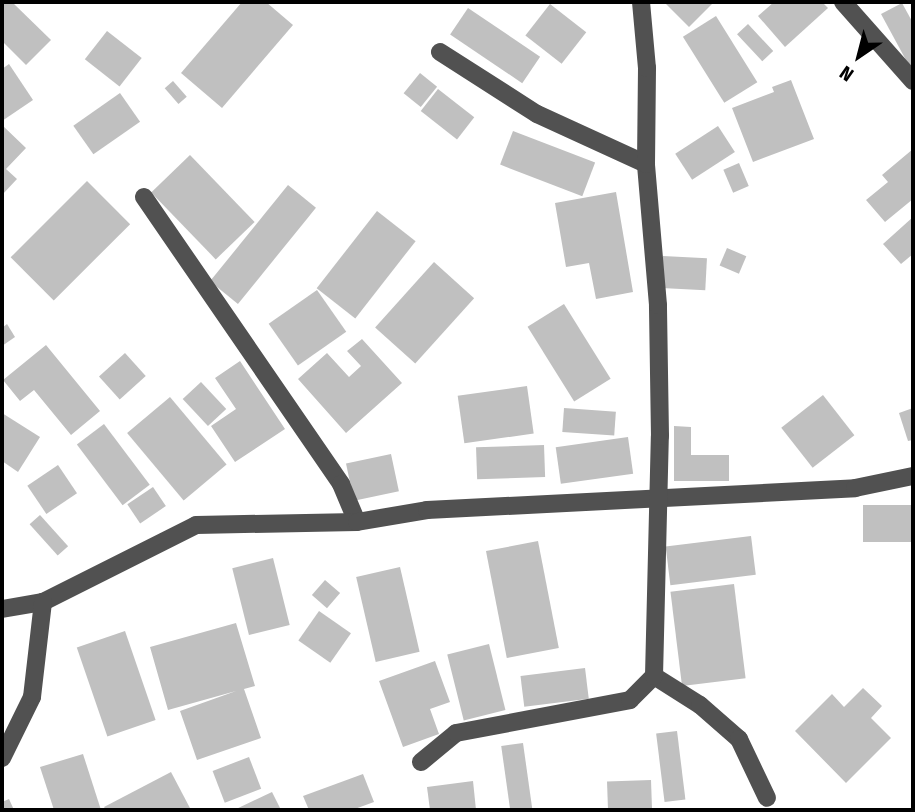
<!DOCTYPE html>
<style>
body{margin:0}
#map{position:relative;width:915px;height:812px;overflow:hidden;background:#fff;font-family:"Fira Sans Condensed",sans-serif}
div>[style]{position:absolute}
[style*='--x']{left:calc(var(--x)*1px);top:calc(var(--y)*1px);width:calc(var(--w)*1px);rotate:calc(var(--a)*1deg)}
.building>*{inset:0;background:#c0c0c0;transform-origin:0 0}
.minor>*{height:18px;margin:-9px;padding:0 9px;transform-origin:9px;border-radius:9px;background:#515151}
span{translate:-50% -50%;white-space:nowrap;text-align:center;line-height:1.15;-webkit-text-stroke:6px #fff;paint-order:stroke}
.frame{position:absolute;inset:0;border:4px solid #000;pointer-events:none}
.north{position:absolute;left:824px;top:21px;width:70px;height:70px;-webkit-text-stroke:5px #fff;paint-order:stroke;rotate:215deg;font-size:19px;font-weight:700;line-height:28px;text-align:center;color:#000}
.north::after{content:'';display:block;margin:auto;width:24px;height:32px;background:#000;clip-path:polygon(50% 0,100% 100%,50% 72%,0 100%)}
</style>
<div id="map">
<div class="building">
<div style="clip-path:polygon(2px 2px,12px 2px,51px 40px,26px 65px,2px 41px)"></div>
<div style="clip-path:polygon(242px 2px,266px 2px,293px 25px,222px 108px,181px 73px)"></div>
<div style="clip-path:polygon(664px 2px,714px 2px,689px 27px)"></div>
<div style="clip-path:polygon(774px 2px,822px 2px,828px 8px,785px 47px,758px 16px)"></div>
<div style="clip-path:polygon(902px 3px,913px 23px,913px 73px,881px 14px)"></div>
<div style="left:550px;top:4px;width:46px;height:40px;rotate:38deg"></div>
<div style="left:468px;top:8px;width:87px;height:32px;rotate:34deg"></div>
<div style="left:716px;top:16px;width:78px;height:39px;rotate:58deg"></div>
<div style="left:748px;top:24px;width:37px;height:15px;rotate:47deg"></div>
<div style="left:107px;top:31px;width:44px;height:36px;rotate:38deg"></div>
<div style="clip-path:polygon(9px 64px,33px 100px,2px 121px,2px 69px)"></div>
<div style="left:420px;top:73px;width:22px;height:26px;rotate:39deg"></div>
<div style="clip-path:polygon(791px 80px,814px 139px,753px 162px,732px 108px,774px 92px,772px 87px)"></div>
<div style="left:173px;top:81px;width:21px;height:11px;rotate:49deg"></div>
<div style="left:438px;top:89px;width:46px;height:28px;rotate:38deg"></div>
<div style="left:120px;top:93px;width:35px;height:57px;rotate:55deg"></div>
<div style="clip-path:polygon(2px 125px,26px 148px,6px 169px,17px 179px,2px 195px)"></div>
<div style="left:718px;top:126px;width:31px;height:51px;rotate:57deg"></div>
<div style="left:513px;top:131px;width:88px;height:36px;rotate:21deg"></div>
<div style="clip-path:polygon(913px 149px,913px 199px,885px 222px,866px 200px,888px 182px,882px 175px)"></div>
<div style="left:190px;top:155px;width:93px;height:54px;rotate:46deg"></div>
<div style="left:739px;top:163px;width:25px;height:17px;rotate:67deg"></div>
<div style="left:87px;top:181px;width:61px;height:108px;rotate:45deg"></div>
<div style="left:288px;top:185px;width:36px;height:124px;rotate:39deg"></div>
<div style="clip-path:polygon(616px 192px,633px 292px,596px 299px,589px 263px,566px 267px,555px 203px)"></div>
<div style="left:377px;top:211px;width:49px;height:98px;rotate:38deg"></div>
<div style="clip-path:polygon(913px 217px,913px 254px,901px 264px,883px 244px)"></div>
<div style="left:727px;top:248px;width:21px;height:19px;rotate:23deg"></div>
<div style="left:663px;top:256px;width:44px;height:32px;rotate:3deg"></div>
<div style="left:434px;top:262px;width:54px;height:88px;rotate:42deg"></div>
<div style="left:317px;top:290px;width:51px;height:59px;rotate:55deg"></div>
<div style="left:564px;top:304px;width:88px;height:43px;rotate:58deg"></div>
<div style="clip-path:polygon(7px 324px,15px 337px,2px 346px,2px 328px)"></div>
<div style="clip-path:polygon(362px 339px,402px 383px,346px 433px,298px 379px,327px 353px,349px 377px,361px 366px,347px 351px)"></div>
<div style="clip-path:polygon(46px 345px,100px 411px,71px 435px,34px 390px,20px 401px,3px 380px)"></div>
<div style="left:125px;top:353px;width:31px;height:35px;rotate:48deg"></div>
<div style="clip-path:polygon(240px 361px,285px 429px,235px 462px,211px 426px,236px 409px,215px 378px)"></div>
<div style="left:201px;top:382px;width:37px;height:25px;rotate:47deg"></div>
<div style="left:527px;top:386px;width:48px;height:70px;rotate:82deg"></div>
<div style="left:823px;top:395px;width:51px;height:53px;rotate:52deg"></div>
<div style="left:170px;top:397px;width:88px;height:56px;rotate:50deg"></div>
<div style="left:564px;top:408px;width:52px;height:24px;rotate:4deg"></div>
<div style="clip-path:polygon(913px 408px,913px 440px,908px 441px,899px 413px)"></div>
<div style="clip-path:polygon(2px 413px,40px 437px,18px 472px,2px 461px)"></div>
<div style="left:104px;top:424px;width:76px;height:34px;rotate:53deg"></div>
<div style="clip-path:polygon(674px 426px,691px 427px,691px 455px,729px 455px,729px 481px,674px 481px)"></div>
<div style="left:628px;top:437px;width:37px;height:73px;rotate:82deg"></div>
<div style="left:544px;top:445px;width:32px;height:68px;rotate:88deg"></div>
<div style="left:391px;top:454px;width:38px;height:46px;rotate:78deg"></div>
<div style="left:58px;top:465px;width:34px;height:37px;rotate:56deg"></div>
<div style="left:153px;top:487px;width:23px;height:31px;rotate:56deg"></div>
<div style="left:913px;top:505px;width:37px;height:50px;rotate:90deg"></div>
<div style="left:40px;top:515px;width:42px;height:14px;rotate:48deg"></div>
<div style="left:751px;top:536px;width:39px;height:86px;rotate:83deg"></div>
<div style="left:538px;top:541px;width:109px;height:53px;rotate:79deg"></div>
<div style="left:273px;top:558px;width:69px;height:42px;rotate:76deg"></div>
<div style="left:400px;top:567px;width:87px;height:45px;rotate:77deg"></div>
<div style="left:325px;top:580px;width:20px;height:20px;rotate:41deg"></div>
<div style="left:734px;top:584px;width:95px;height:64px;rotate:83deg"></div>
<div style="left:319px;top:611px;width:39px;height:36px;rotate:35deg"></div>
<div style="clip-path:polygon(236px 623px,255px 686px,244px 689px,261px 738px,197px 760px,180px 711px,236px 691px,168px 710px,150px 647px)"></div>
<div style="left:125px;top:631px;width:94px;height:51px;rotate:71deg"></div>
<div style="left:489px;top:644px;width:68px;height:43px;rotate:76deg"></div>
<div style="clip-path:polygon(435px 661px,450px 702px,430px 709px,439px 734px,403px 747px,379px 681px)"></div>
<div style="left:585px;top:668px;width:31px;height:65px;rotate:83deg"></div>
<div style="clip-path:polygon(863px 688px,882px 706px,871px 718px,891px 738px,846px 783px,795px 731px,832px 694px,844px 707px)"></div>
<div style="left:677px;top:731px;width:69px;height:21px;rotate:83deg"></div>
<div style="left:523px;top:743px;width:68px;height:22px;rotate:82deg"></div>
<div style="clip-path:polygon(83px 754px,101px 810px,54px 810px,40px 767px)"></div>
<div style="left:249px;top:757px;width:34px;height:39px;rotate:69deg"></div>
<div style="clip-path:polygon(171px 772px,191px 810px,106px 810px,104px 807px)"></div>
<div style="clip-path:polygon(363px 774px,374px 802px,352px 810px,309px 810px,303px 796px)"></div>
<div style="left:651px;top:780px;width:30px;height:44px;rotate:88deg"></div>
<div style="clip-path:polygon(473px 781px,476px 810px,430px 810px,427px 787px)"></div>
<div style="clip-path:polygon(272px 792px,281px 810px,234px 810px)"></div>
<div style="clip-path:polygon(9px 799px,14px 810px,2px 810px,2px 802px)"></div>
</div>
<div class="minor">
<div style="--x:843;--y:2;--w:106;--a:48.5"></div>
<div style="--x:440;--y:52;--w:115;--a:32.6"></div>
<div style="--x:537;--y:114;--w:120;--a:24.6"></div>
<div style="--x:144;--y:197;--w:348;--a:55.5"></div>
<div style="--x:341;--y:484;--w:41;--a:67.2"></div>
<div style="--x:2;--y:609;--w:42;--a:-9.7"></div>
<div style="--x:43;--y:602;--w:171;--a:-26.7"></div>
<div style="--x:196;--y:525;--w:161;--a:-1.1"></div>
<div style="--x:357;--y:522;--w:71;--a:-9.7"></div>
<div style="--x:427;--y:510;--w:429;--a:-2.9"></div>
<div style="--x:855;--y:488;--w:59;--a:-11.7"></div>
<div style="--x:654;--y:676;--w:54;--a:32.2"></div>
<div style="--x:700;--y:705;--w:52;--a:41.1"></div>
<div style="--x:739;--y:739;--w:65;--a:64.6"></div>
<div style="--x:2;--y:758;--w:68;--a:-63.8"></div>
<div style="--x:32;--y:697;--w:96;--a:-83.4"></div>
<div style="--x:421;--y:762;--w:45;--a:-39.6"></div>
<div style="--x:456;--y:733;--w:177;--a:-10.7"></div>
<div style="--x:630;--y:700;--w:34;--a:-45"></div>
<div style="--x:654;--y:676;--w:240;--a:-88.6"></div>
<div style="--x:660;--y:436;--w:131;--a:-90.9"></div>
<div style="--x:658;--y:305;--w:142;--a:-94.9"></div>
<div style="--x:646;--y:164;--w:96;--a:-89.4"></div>
<div style="--x:647;--y:68;--w:66;--a:-95.2"></div>
</div>
<div class="frame"></div>
<div class="north">N</div>
</div>
